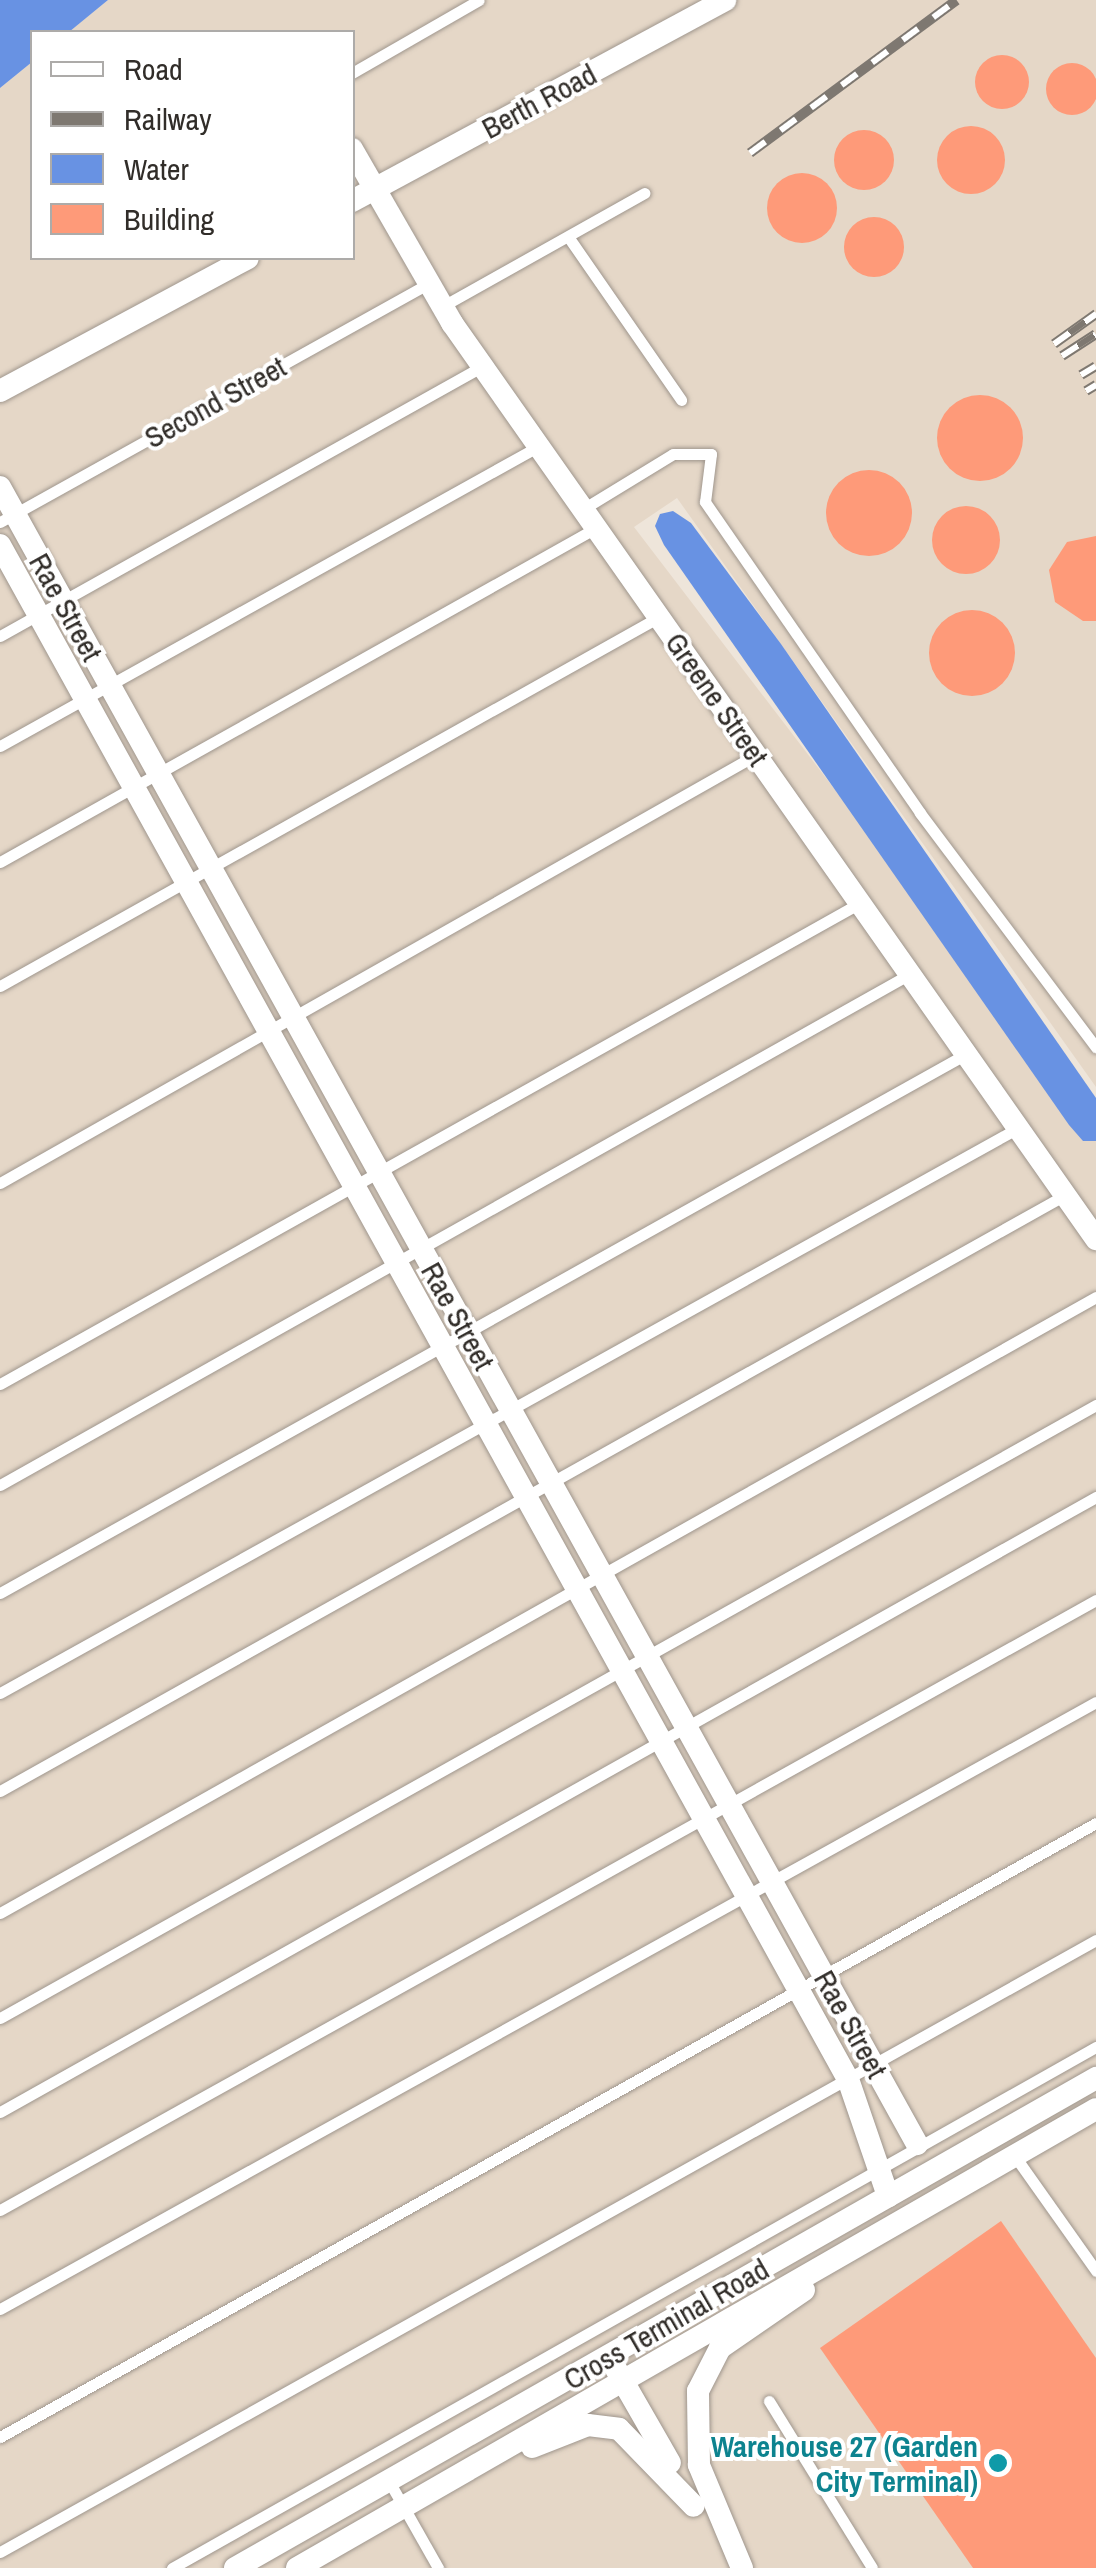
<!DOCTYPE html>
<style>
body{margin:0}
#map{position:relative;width:1096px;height:2568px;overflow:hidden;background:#eee5da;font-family:"Archivo Narrow",sans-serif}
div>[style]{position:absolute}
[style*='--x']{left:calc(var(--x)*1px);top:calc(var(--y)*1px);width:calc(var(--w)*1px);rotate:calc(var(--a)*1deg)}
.built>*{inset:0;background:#e5d7c7}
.water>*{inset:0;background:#6892e3}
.building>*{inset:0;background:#fe9a79}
.round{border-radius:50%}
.roads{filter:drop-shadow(0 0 2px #9f968d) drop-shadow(0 0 2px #9f968d)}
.service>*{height:11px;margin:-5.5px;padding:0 5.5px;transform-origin:5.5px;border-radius:5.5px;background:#fff}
.minor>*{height:22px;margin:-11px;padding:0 11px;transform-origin:11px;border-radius:11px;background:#fff}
.rail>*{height:10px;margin-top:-5px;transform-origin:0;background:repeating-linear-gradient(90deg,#fff 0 19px,#7e7871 0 38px);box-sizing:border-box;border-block:2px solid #7e7871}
.dots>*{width:28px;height:28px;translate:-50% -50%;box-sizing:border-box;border:5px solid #fff;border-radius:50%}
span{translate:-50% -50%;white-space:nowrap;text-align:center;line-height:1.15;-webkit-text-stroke:8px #fff;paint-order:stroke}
.street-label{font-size:30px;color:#312d29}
.culture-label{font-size:30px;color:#0d838f;font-weight:700}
.right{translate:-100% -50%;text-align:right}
.legend{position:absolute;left:30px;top:30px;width:325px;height:230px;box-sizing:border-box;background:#fff;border:2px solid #adaba9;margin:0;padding:12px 18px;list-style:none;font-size:30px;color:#312d29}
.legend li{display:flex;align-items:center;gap:20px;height:50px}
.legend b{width:50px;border:2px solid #adaba9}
</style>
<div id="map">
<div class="built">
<div style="clip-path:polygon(108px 0,1096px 0,1096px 1087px,677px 498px,634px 527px,1096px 1131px,1096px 2568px,0 2568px,0 88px,32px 62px,32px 258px,352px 258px,352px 32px,69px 32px)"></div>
</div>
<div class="water">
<div style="clip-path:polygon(0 0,108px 0,69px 32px,32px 32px,32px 62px,0 88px)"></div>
<div style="clip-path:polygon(673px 511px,691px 523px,781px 644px,1096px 1098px,1096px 1141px,1083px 1141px,1069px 1125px,664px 545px,655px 526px,660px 514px)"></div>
</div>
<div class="building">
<div class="round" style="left:975px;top:55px;width:54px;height:54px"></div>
<div class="round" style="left:1046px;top:63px;width:52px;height:52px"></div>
<div class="round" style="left:937px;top:126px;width:68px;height:68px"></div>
<div class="round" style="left:834px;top:130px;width:60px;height:60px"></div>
<div class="round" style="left:767px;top:173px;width:70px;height:70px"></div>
<div class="round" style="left:844px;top:217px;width:60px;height:60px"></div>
<div class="round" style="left:937px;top:395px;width:86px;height:86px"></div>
<div class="round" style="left:826px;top:470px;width:86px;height:86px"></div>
<div class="round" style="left:932px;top:506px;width:68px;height:68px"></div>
<div style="clip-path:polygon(1096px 536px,1096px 621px,1083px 621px,1055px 602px,1049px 570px,1067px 542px)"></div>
<div class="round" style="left:929px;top:610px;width:86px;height:86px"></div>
<div style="clip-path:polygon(1001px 2221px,1096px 2358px,1096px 2568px,973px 2568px,820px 2348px)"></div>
</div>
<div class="roads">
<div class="service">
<div style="--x:352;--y:73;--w:146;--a:-29.9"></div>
<div style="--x:569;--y:238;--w:197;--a:55.3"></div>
<div style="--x:443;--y:306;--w:231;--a:-29.3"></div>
<div style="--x:583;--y:509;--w:105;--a:-31.4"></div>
<div style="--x:673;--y:454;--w:38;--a:0"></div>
<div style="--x:711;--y:454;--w:48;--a:97.1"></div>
<div style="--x:705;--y:502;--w:378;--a:55.3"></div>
<div style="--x:920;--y:813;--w:293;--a:53.1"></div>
<div style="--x:0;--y:522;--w:492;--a:-29.1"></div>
<div style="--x:0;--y:636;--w:553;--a:-29.21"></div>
<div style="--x:0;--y:746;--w:617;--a:-29.1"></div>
<div style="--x:0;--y:862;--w:683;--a:-29.27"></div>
<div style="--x:0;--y:986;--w:755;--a:-29.25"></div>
<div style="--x:0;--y:1183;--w:869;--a:-29.52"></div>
<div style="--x:0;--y:1384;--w:985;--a:-29.22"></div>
<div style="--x:0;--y:1485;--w:1044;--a:-29.32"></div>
<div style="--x:0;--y:1593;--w:1106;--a:-29.16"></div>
<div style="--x:0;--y:1693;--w:1164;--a:-29.03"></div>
<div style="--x:0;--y:1791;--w:1220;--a:-29.23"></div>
<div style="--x:0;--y:1913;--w:1257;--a:-29.34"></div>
<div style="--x:0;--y:2018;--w:1256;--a:-29.22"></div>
<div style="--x:0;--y:2112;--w:1257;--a:-29.3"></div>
<div style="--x:1014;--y:2155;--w:142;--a:54.7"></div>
<div style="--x:0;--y:2210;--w:1254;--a:-29.1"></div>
<div style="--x:0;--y:2309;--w:1253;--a:-28.98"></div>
<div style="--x:769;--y:2401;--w:196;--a:58.3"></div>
<div style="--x:0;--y:2437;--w:1256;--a:-29.26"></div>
<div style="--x:390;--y:2483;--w:98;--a:60.5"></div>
<div style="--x:0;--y:2552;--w:1255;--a:-29.18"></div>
<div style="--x:172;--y:2568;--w:1061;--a:-29.42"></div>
</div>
<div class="minor">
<div style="--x:352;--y:149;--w:201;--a:60.1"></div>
<div style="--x:452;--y:323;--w:1120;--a:54.89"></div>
<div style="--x:352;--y:201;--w:424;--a:-28.3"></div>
<div style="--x:0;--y:391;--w:281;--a:-28.2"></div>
<div style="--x:0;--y:487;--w:1894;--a:61.04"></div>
<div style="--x:0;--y:545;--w:1753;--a:61.07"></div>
<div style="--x:848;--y:2079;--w:124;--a:71.1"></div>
<div style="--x:616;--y:2369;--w:108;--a:60.1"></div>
<div style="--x:532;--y:2447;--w:60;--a:-21.4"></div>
<div style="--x:588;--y:2425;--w:31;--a:7"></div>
<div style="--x:619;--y:2429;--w:107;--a:45.8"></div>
<div style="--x:235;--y:2568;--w:991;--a:-29.64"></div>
<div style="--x:297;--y:2568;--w:921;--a:-29.88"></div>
<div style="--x:742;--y:2568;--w:112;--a:-112.7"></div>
<div style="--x:699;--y:2465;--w:74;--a:-90.8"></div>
<div style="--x:698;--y:2391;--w:48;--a:-62.9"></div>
<div style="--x:720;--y:2348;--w:102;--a:-34.6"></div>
</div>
</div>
<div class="rail">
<div style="--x:750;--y:153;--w:257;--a:-36.5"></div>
<div style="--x:1054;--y:344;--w:52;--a:-35.5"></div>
<div style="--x:1062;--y:356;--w:40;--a:-32.9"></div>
<div style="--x:1081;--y:375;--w:17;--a:-31"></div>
<div style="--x:1086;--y:391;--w:12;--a:-31"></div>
</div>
<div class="dots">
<div style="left:998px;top:2463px;background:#0f9aa8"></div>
</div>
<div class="street-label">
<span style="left:539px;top:101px;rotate:-28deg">Berth Road</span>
<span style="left:215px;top:402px;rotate:-29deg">Second Street</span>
<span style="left:66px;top:607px;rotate:61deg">Rae Street</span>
<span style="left:717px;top:699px;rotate:55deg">Greene Street</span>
<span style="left:458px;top:1316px;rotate:61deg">Rae Street</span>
<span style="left:851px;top:2024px;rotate:61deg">Rae Street</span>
<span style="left:666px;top:2324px;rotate:-30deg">Cross Terminal Road</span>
</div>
<div class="culture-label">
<span class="right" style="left:978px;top:2463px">Warehouse 27 (Garden<br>City Terminal)</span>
</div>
<ul class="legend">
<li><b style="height:12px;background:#fff"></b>Road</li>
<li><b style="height:12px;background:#7e7871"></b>Railway</li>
<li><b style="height:28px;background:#6892e3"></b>Water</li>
<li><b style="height:28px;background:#fe9a79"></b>Building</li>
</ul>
</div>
